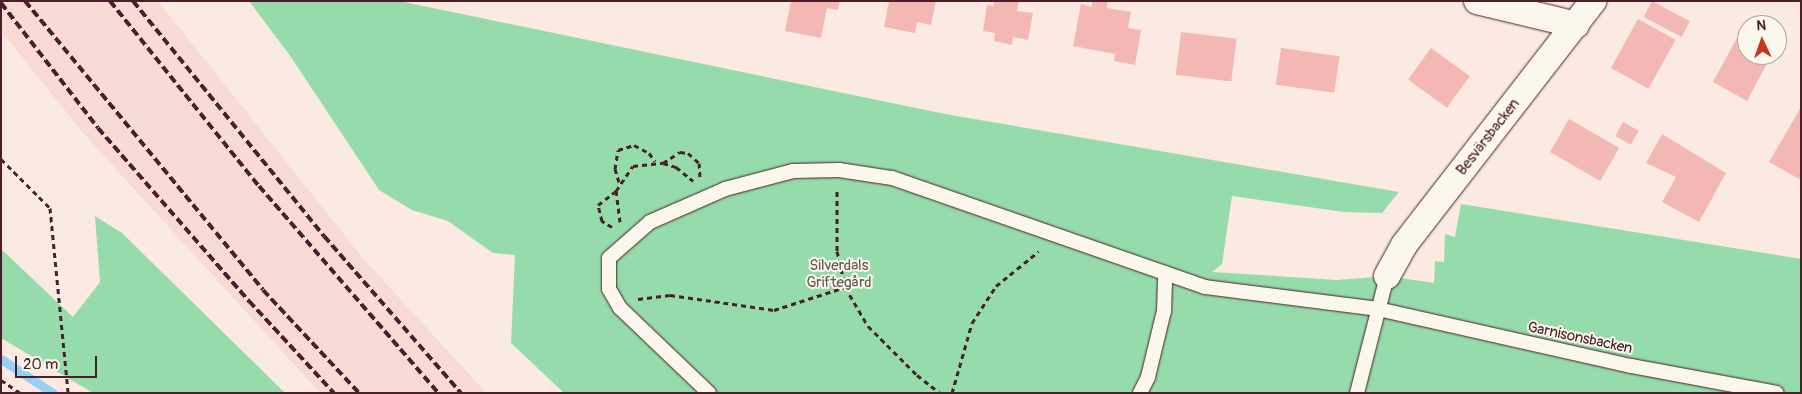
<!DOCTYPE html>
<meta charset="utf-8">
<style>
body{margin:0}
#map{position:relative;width:1802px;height:394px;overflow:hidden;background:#faeae1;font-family:Pangolin,sans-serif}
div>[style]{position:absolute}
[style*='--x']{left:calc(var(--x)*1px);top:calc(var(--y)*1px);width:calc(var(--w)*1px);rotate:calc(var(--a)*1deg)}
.built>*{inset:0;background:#f8dbd4}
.green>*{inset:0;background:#95dcaa}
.stream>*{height:9px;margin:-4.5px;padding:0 4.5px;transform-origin:4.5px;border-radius:4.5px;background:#95d1f6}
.building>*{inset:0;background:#f4b8b4;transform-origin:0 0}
.path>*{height:3px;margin-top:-1.5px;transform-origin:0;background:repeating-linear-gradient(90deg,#4a1f2b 0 5px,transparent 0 9px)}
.roads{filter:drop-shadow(0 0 1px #4a1f2b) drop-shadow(0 0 1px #4a1f2b)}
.lane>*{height:14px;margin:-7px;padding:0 7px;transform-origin:7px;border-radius:7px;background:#fbf7ec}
.street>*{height:26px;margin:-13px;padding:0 13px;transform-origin:13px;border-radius:13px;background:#fbf7ec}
.rail>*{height:4px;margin-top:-2px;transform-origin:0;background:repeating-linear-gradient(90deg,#4a1f2b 0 8px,transparent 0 12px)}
span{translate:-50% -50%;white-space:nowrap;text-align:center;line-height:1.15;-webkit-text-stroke:4px #fbf7ec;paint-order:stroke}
.street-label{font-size:15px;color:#4a1f2b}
.park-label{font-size:15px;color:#605851}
.frame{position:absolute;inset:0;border:2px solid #4a1f2b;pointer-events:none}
.north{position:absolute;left:1737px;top:15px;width:50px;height:50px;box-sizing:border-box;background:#fbf7ec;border:1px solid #b4a19f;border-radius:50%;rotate:357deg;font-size:14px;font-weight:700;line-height:20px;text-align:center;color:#4a1f2b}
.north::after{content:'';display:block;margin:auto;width:18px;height:22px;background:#c8321e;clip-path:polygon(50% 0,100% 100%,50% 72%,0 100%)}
.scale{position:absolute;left:15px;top:356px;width:82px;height:22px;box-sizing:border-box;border:2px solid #4a1f2b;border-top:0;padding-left:6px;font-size:15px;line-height:18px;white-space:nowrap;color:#4a1f2b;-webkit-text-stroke:4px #fbf7ec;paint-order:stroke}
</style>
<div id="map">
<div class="built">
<div style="clip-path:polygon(1px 1px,158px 1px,361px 256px,486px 393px,320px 393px,84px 134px,1px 31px)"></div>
</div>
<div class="green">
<div style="clip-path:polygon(249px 1px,399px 1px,945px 114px,1399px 192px,1382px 213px,1344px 212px,1232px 196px,1222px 264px,1212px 272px,1337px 280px,1387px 276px,1434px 283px,1435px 261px,1444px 262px,1445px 234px,1455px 237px,1461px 204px,1801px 259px,1801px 393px,564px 393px,511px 343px,515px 255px,493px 253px,448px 221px,412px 210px,379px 190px,291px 57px)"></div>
<div style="clip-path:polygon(95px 216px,122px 233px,285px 393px,93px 393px,1px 338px,1px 249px,73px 317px,100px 282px)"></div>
</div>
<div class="stream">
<div style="--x:1;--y:359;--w:62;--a:33.2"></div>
</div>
<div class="building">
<div style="clip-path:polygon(791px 1px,840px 1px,838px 10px,827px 8px,821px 38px,785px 31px)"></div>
<div style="clip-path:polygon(889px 1px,936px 1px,931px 25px,917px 22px,915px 33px,884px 27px)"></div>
<div style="clip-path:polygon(994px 1px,1019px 1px,1017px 11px,1033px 13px,1028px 40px,1013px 37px,1012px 45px,994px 41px,995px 33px,983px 31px,987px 5px,993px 6px)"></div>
<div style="clip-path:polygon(1092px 1px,1108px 1px,1107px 8px,1131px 12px,1128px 28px,1141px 30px,1135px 65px,1114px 61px,1115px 54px,1073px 46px,1081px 4px,1092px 7px)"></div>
<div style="left:1652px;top:1px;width:43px;height:18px;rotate:28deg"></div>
<div style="left:1638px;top:19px;width:43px;height:56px;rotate:29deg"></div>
<div style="left:1181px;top:32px;width:56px;height:43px;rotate:7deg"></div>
<div style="clip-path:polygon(1737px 38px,1747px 43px,1747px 55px,1771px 56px,1747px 101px,1713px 82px)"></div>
<div style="left:1281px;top:48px;width:59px;height:37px;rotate:8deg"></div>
<div style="left:1431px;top:48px;width:48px;height:39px;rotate:36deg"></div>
<div style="clip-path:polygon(1801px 107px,1801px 180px,1769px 162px)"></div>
<div style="left:1569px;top:119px;width:58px;height:38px;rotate:30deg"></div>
<div style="left:1623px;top:122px;width:18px;height:16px;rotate:29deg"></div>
<div style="clip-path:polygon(1662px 134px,1726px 173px,1699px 222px,1662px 202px,1676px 177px,1646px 163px)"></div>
</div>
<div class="path">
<div style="--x:1;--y:159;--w:69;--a:45"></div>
<div style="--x:50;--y:208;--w:186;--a:84.4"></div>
<div style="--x:663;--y:163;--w:20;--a:-33"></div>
<div style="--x:680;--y:152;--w:8;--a:7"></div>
<div style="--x:688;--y:153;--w:15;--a:42"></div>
<div style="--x:699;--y:163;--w:14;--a:86"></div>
<div style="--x:619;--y:182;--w:14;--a:-107"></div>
<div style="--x:615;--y:169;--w:19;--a:-81"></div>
<div style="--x:618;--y:150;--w:17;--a:-17"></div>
<div style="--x:634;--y:145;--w:17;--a:28"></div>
<div style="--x:649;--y:153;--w:10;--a:53"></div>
<div style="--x:837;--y:191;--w:60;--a:90"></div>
<div style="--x:837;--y:251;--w:37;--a:77"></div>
<div style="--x:845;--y:287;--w:45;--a:59.5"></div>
<div style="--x:868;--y:326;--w:69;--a:45"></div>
<div style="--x:917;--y:375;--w:29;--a:38"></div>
<div style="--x:620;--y:222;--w:31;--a:-97"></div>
<div style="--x:616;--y:191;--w:30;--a:-56"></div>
<div style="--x:633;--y:166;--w:30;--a:-6"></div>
<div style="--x:663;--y:163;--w:14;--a:17"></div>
<div style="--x:676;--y:167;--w:22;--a:39"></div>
<div style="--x:612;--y:227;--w:12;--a:-149"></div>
<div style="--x:602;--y:221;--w:16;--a:-104"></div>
<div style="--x:598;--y:205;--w:23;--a:-38"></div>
<div style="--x:638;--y:299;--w:32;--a:-7"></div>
<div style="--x:670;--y:295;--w:105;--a:8.2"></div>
<div style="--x:774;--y:310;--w:75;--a:-17.9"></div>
<div style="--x:1;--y:380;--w:23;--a:34"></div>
<div style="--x:952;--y:393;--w:73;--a:-74.1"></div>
<div style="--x:972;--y:323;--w:44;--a:-57"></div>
<div style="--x:996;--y:286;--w:55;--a:-39.1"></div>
</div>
<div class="roads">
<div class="lane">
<div style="--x:709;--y:393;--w:123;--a:-136.3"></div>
<div style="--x:620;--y:308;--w:22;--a:-120"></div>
<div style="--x:609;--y:289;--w:31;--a:-90"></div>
<div style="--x:609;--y:258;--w:55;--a:-41.3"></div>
<div style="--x:650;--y:222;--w:82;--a:-23.7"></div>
<div style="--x:725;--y:189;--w:70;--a:-14.8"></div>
<div style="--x:793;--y:171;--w:46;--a:-1.2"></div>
<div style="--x:839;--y:170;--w:54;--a:8.6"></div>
<div style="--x:892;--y:178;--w:331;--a:19.2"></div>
<div style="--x:1205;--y:287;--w:174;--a:7.2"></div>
<div style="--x:1378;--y:309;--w:259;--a:12.7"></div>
<div style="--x:1631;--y:366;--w:148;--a:10.5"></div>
<div style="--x:1140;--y:393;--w:18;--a:-63"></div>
<div style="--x:1148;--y:377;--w:68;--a:-76.4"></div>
<div style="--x:1164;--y:311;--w:38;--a:-88"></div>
<div style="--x:1357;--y:393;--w:121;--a:-75.6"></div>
</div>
<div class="street">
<div style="--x:1477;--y:1;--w:102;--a:13.6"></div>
<div style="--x:1387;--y:276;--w:35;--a:-61"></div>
<div style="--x:1404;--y:245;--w:309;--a:-52.2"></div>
</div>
</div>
<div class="rail">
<div style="--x:25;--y:1;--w:374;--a:50.5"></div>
<div style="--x:263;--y:290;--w:141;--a:47"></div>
<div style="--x:110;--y:1;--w:238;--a:51.2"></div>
<div style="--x:259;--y:186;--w:274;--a:49.1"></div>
<div style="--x:133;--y:1;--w:303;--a:50.9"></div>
<div style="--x:324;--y:236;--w:208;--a:48.9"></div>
<div style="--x:1;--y:3;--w:158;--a:52.2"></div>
<div style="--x:98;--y:128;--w:230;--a:48.9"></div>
<div style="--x:249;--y:301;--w:125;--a:47.3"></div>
</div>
<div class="street-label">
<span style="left:1488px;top:137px;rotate:-52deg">Besvärsbacken</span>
<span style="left:1580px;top:338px;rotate:12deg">Garnisonsbacken</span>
</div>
<div class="park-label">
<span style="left:839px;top:274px">Silverdals<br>Griftegård</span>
</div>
<div class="frame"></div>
<div class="north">N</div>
<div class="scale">20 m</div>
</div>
